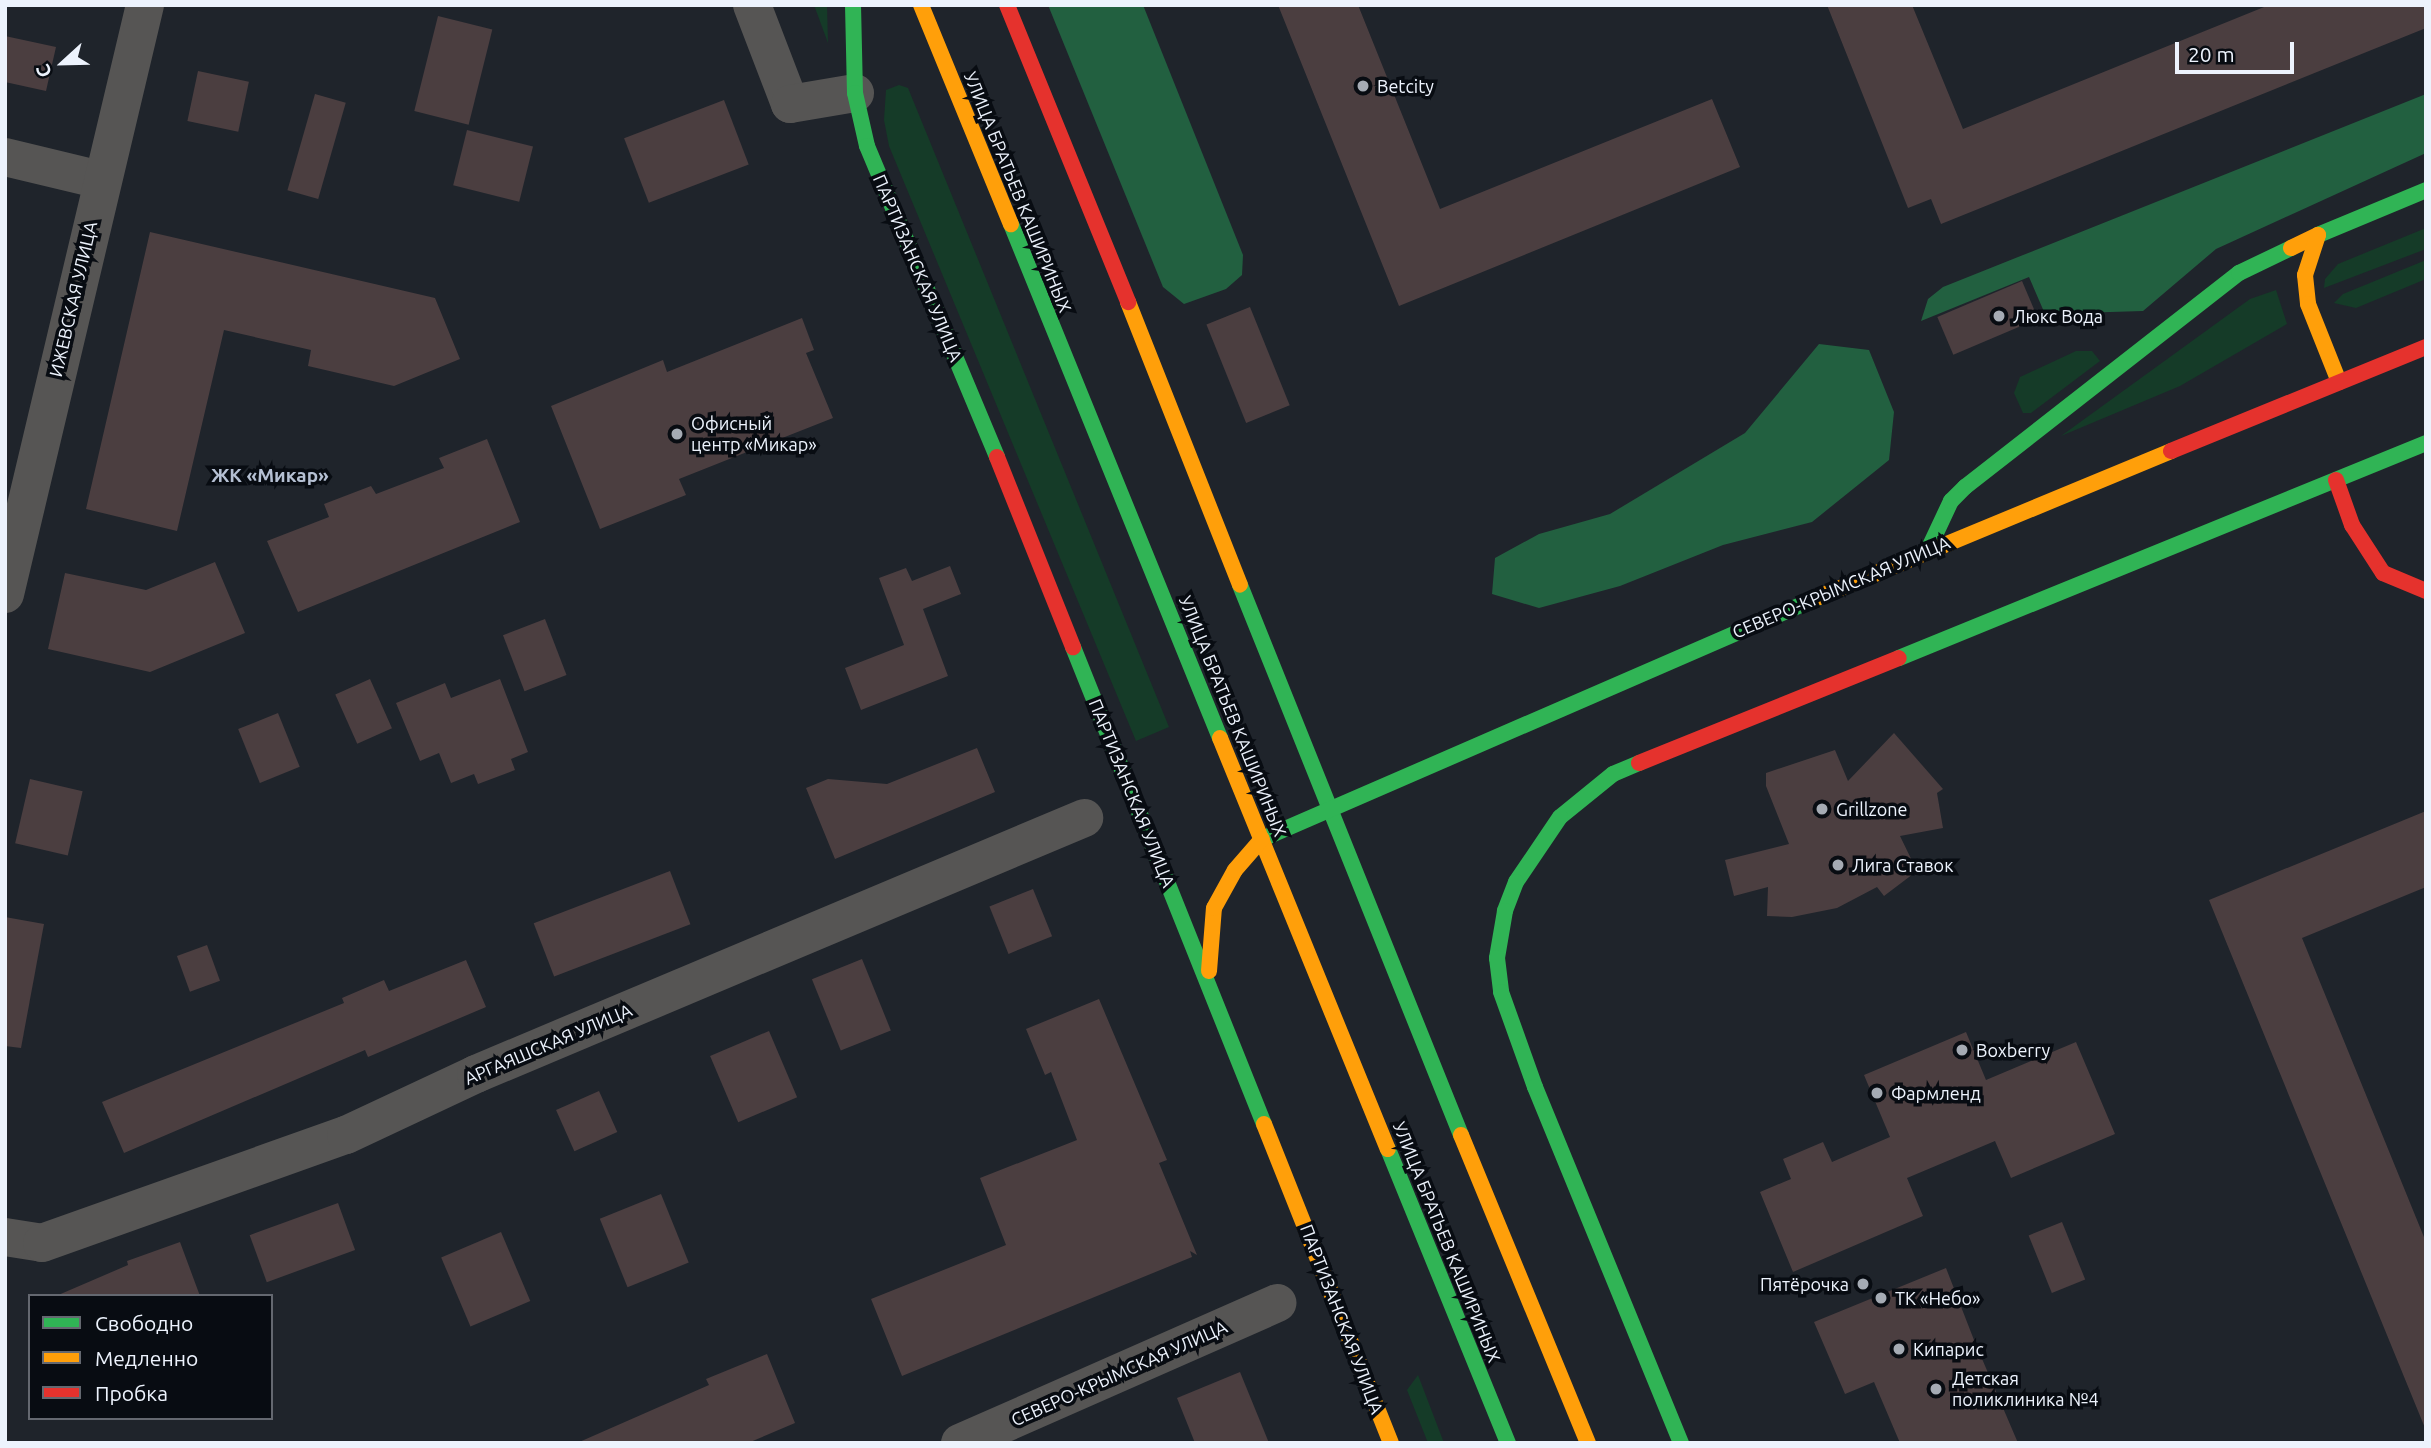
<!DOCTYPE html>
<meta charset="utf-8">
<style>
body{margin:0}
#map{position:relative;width:2431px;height:1448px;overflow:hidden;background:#1f242b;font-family:Ubuntu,sans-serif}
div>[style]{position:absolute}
.green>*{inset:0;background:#153b28}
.forest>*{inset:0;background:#226040}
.building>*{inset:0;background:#4b3e40;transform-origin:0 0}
.street>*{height:38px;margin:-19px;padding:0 19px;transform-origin:19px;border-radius:19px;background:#565554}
.fast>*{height:16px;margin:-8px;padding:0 8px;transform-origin:8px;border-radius:8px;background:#30b455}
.slow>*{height:16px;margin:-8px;padding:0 8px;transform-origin:8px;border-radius:8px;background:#ff9f0a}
.jam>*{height:16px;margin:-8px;padding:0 8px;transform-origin:8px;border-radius:8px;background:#e5322d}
.dots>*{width:19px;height:19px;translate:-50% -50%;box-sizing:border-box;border:4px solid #080c12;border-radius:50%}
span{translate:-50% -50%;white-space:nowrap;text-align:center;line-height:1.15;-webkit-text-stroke:7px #080c12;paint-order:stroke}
.poi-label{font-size:18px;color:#edf3fd}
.left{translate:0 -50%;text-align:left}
.right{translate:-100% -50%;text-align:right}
.street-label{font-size:18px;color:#edf3fd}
.neighbourhood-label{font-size:19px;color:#b5c0d3;font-weight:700}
.frame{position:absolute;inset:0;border:7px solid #edf3fd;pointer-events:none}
.legend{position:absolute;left:28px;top:1294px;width:245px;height:126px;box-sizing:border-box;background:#080c12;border:2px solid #646870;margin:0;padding:9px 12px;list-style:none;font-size:21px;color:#edf3fd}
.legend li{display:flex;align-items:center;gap:14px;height:35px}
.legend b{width:35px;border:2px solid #646870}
.north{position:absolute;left:28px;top:28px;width:70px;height:70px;-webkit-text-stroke:5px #080c12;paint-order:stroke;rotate:248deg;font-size:19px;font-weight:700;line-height:28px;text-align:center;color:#edf3fd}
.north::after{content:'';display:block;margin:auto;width:24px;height:32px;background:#edf3fd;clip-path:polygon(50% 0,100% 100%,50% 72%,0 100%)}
.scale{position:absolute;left:2175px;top:42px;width:119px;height:32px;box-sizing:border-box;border:4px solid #edf3fd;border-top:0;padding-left:9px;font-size:21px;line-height:24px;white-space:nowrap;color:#edf3fd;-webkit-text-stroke:5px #080c12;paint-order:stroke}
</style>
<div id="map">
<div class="green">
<i style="clip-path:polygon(814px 5px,827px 5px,828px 43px)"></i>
<i style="clip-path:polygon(899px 85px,908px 88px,1169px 727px,1136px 741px,889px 146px,884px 120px,886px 90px)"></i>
<i style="clip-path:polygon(2426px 228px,2426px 249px,2324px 288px,2325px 279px,2338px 264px)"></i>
<i style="clip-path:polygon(2426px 260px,2426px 279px,2356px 308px,2334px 303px,2343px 294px)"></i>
<i style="clip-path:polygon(2276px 290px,2287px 324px,2180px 386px,2061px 436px,2250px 299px)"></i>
<i style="clip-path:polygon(2076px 351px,2092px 351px,2100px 361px,2031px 413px,2023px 413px,2014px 393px,2020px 377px)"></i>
<i style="clip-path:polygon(1418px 1375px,1444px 1443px,1445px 1443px,1428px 1443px,1407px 1390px)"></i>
</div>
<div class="forest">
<i style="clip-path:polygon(1048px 5px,1143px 5px,1243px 255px,1242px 275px,1226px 289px,1184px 304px,1163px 287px)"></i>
<i style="clip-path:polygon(2426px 94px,2426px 153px,2216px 249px,2143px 311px,2045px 314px,2029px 277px,1921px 321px,1928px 299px,1943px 287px)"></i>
<i style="clip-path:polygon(1819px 344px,1869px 350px,1894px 412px,1889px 460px,1812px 522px,1723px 545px,1620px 586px,1539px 608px,1492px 594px,1495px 558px,1539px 534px,1610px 514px,1745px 433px)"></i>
</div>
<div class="building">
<i style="clip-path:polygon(1278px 5px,1358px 5px,1440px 209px,1712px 99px,1740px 167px,1399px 306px)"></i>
<i style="clip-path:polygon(1827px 5px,1912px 5px,1963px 129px,2269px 5px,2426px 5px,2426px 28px,1941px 224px,1931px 199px,1908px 208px)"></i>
<i style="left:438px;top:16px;width:56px;height:98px;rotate:14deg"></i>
<i style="clip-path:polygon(5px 36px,56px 47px,46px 91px,5px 82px)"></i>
<i style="left:198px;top:71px;width:52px;height:51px;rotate:12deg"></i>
<i style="left:315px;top:94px;width:32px;height:100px;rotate:16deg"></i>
<i style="left:724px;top:100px;width:69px;height:107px;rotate:69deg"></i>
<i style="left:467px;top:130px;width:68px;height:57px;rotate:14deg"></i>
<i style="clip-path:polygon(150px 232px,435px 298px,460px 359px,394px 386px,308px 366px,311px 350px,224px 330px,177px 531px,86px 509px)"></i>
<i style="left:2022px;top:281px;width:41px;height:92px;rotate:67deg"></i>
<i style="left:1250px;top:307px;width:106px;height:47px;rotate:68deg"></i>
<i style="clip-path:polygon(802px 318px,814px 350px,806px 353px,833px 418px,679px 479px,686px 495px,600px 529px,551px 406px,663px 360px,667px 372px)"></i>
<i style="clip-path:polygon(487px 439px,520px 522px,298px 612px,267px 541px,329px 517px,324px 504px,371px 486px,376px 494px,444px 468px,439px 458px)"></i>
<i style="clip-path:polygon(215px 562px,245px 633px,150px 672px,48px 649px,65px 573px,146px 590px)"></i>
<i style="clip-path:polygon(950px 566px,961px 594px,923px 609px,948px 676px,861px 710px,845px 668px,904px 645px,879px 578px,906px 568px,912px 581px)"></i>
<i style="left:545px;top:619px;width:60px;height:45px;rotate:69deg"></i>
<i style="left:370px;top:679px;width:54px;height:38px;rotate:66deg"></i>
<i style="clip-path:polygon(500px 679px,528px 752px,511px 759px,515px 770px,478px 784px,474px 774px,451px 783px,439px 753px,420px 761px,396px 703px,445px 683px,451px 698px)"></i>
<i style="left:278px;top:713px;width:58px;height:43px;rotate:68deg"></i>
<i style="clip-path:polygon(1894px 733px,1943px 789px,1937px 793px,1943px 828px,1900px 836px,1917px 871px,1884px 896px,1877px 887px,1837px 908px,1792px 917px,1767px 916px,1768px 887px,1734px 896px,1725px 860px,1789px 844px,1766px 786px,1766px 773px,1835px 750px,1848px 781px)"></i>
<i style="clip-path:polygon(977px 748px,995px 792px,835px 859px,806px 788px,828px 779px,887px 784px)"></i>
<i style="left:30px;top:779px;width:54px;height:66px;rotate:13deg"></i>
<i style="clip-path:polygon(2426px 811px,2426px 887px,2302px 938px,2426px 1242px,2425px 1428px,2209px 900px)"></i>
<i style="left:670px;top:871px;width:57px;height:146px;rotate:69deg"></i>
<i style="left:1033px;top:889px;width:51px;height:47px;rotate:68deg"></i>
<i style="clip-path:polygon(5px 917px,44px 924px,21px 1048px,5px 1046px)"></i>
<i style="left:207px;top:945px;width:38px;height:32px;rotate:70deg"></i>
<i style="left:862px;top:959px;width:77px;height:54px;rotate:68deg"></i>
<i style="clip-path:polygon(466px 960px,486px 1007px,368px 1057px,365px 1050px,124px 1153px,102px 1102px,344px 1003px,342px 998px,384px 980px,389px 991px)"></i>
<i style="clip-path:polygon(1099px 999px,1167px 1160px,1159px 1163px,1197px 1255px,1190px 1251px,1192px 1257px,902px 1376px,871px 1299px,1006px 1245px,980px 1178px,1077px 1140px,1051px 1072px,1045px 1075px,1026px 1029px)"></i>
<i style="left:769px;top:1031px;width:72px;height:64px;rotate:67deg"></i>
<i style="clip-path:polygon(1966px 1032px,1986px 1080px,2076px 1042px,2115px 1134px,2011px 1178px,1995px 1141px,1907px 1178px,1923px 1216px,1793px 1272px,1760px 1192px,1791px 1179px,1783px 1159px,1823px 1142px,1832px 1162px,1890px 1137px,1864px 1075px)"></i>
<i style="left:599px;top:1091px;width:45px;height:47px;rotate:66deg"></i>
<i style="left:661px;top:1194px;width:74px;height:66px;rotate:68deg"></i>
<i style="left:338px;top:1203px;width:50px;height:94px;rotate:70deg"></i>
<i style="left:2062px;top:1222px;width:62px;height:36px;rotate:68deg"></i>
<i style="left:501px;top:1232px;width:75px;height:65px;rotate:67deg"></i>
<i style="clip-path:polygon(180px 1242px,200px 1296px,56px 1296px,128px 1265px,127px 1261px)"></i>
<i style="clip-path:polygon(1946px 1268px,1974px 1340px,2018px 1443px,1900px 1443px,1874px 1382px,1845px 1394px,1814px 1322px)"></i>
<i style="clip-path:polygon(767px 1354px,795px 1423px,748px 1443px,577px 1443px,709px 1385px,706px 1379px)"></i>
<i style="clip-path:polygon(1240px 1372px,1269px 1443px,1195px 1443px,1177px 1398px)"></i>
</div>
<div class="street">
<i style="left:752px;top:5px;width:106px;rotate:69deg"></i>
<i style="left:790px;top:104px;width:66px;rotate:-9.6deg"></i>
<i style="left:5px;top:157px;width:99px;rotate:13.5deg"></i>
<i style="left:5px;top:594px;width:605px;rotate:-76.63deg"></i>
<i style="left:5px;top:1237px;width:37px;rotate:9deg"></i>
<i style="left:42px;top:1243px;width:323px;rotate:-19.6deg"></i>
<i style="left:346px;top:1135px;width:144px;rotate:-25.1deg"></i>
<i style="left:476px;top:1074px;width:660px;rotate:-22.83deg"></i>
<i style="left:960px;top:1443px;width:347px;rotate:-23.8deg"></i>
</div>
<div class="fast">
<i style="left:853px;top:5px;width:88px;rotate:88.7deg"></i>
<i style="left:855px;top:93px;width:54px;rotate:77.2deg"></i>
<i style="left:867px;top:146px;width:337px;rotate:67.3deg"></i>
<i style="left:1011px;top:224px;width:555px;rotate:67.87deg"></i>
<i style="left:2318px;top:235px;width:117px;rotate:-22.6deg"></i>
<i style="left:1928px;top:550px;width:54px;rotate:-64.9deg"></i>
<i style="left:1951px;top:501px;width:20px;rotate:-45deg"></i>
<i style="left:1965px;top:487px;width:348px;rotate:-38deg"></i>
<i style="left:2239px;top:273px;width:58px;rotate:-25.7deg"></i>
<i style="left:1240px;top:585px;width:593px;rotate:68.11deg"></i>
<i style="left:1073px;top:647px;width:514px;rotate:68.18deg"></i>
<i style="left:1899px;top:658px;width:569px;rotate:-22.19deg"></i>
<i style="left:1639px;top:763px;width:28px;rotate:157deg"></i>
<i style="left:1613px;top:774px;width:68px;rotate:140.9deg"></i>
<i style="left:1560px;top:817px;width:78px;rotate:124.1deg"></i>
<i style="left:1516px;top:882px;width:31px;rotate:111deg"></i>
<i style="left:1505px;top:911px;width:48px;rotate:99.7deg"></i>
<i style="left:1497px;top:958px;width:34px;rotate:83deg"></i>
<i style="left:1501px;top:992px;width:101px;rotate:70.3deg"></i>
<i style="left:1535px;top:1087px;width:385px;rotate:67.7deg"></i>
<i style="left:1262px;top:839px;width:607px;rotate:-23.48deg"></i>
<i style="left:1388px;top:1149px;width:318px;rotate:67.8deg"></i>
</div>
<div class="slow">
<i style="left:921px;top:5px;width:237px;rotate:67.7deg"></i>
<i style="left:2291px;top:248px;width:30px;rotate:-26deg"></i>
<i style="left:2318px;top:235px;width:42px;rotate:108deg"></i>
<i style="left:2305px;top:275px;width:29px;rotate:84deg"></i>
<i style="left:2308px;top:304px;width:84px;rotate:68.3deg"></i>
<i style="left:1128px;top:302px;width:304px;rotate:68.4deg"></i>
<i style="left:1819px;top:597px;width:381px;rotate:-22.5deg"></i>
<i style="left:1220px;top:738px;width:444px;rotate:67.8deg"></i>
<i style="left:1209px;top:971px;width:63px;rotate:-85.5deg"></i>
<i style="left:1214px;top:908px;width:43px;rotate:-61.1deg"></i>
<i style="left:1235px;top:870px;width:41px;rotate:-48.9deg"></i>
<i style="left:1264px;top:1124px;width:343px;rotate:68.3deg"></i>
<i style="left:1461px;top:1135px;width:333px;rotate:67.6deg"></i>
</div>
<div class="jam">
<i style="left:1007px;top:5px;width:321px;rotate:67.8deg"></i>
<i style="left:2171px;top:451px;width:275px;rotate:-22.2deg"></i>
<i style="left:997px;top:457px;width:205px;rotate:68.2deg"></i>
<i style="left:2336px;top:480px;width:48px;rotate:70.4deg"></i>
<i style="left:2352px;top:525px;width:57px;rotate:57.1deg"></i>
<i style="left:2383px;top:573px;width:47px;rotate:22.7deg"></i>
<i style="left:1639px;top:763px;width:280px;rotate:-22deg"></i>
</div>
<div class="dots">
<i style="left:1363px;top:86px;background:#a5abb4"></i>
<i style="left:1999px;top:316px;background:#a5abb4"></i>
<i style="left:677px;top:434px;background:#a5abb4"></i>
<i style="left:1822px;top:809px;background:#a5abb4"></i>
<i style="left:1838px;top:865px;background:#a5abb4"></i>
<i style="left:1962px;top:1050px;background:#a5abb4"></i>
<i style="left:1877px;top:1093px;background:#a5abb4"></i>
<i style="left:1863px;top:1284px;background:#a5abb4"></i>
<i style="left:1881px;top:1298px;background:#a5abb4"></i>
<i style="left:1899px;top:1349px;background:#a5abb4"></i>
<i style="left:1936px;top:1389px;background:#a5abb4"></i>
</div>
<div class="poi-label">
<span class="left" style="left:1377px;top:86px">Betcity</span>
<span class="left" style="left:2013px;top:316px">Люкс Вода</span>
<span class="left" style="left:691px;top:434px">Офисный<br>центр «Микар»</span>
<span class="left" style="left:1836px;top:809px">Grillzone</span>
<span class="left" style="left:1852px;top:865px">Лига Ставок</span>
<span class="left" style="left:1976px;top:1050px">Boxberry</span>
<span class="left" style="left:1891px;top:1093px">Фармленд</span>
<span class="right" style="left:1849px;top:1284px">Пятёрочка</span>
<span class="left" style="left:1895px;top:1298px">ТК «Небо»</span>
<span class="left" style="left:1913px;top:1349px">Кипарис</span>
<span class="left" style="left:1952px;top:1389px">Детская<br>поликлиника №4</span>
</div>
<div class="street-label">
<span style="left:1018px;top:192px;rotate:68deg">УЛИЦА БРАТЬЕВ КАШИРИНЫХ</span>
<span style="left:918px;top:268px;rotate:67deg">ПАРТИЗАНСКАЯ УЛИЦА</span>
<span style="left:73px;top:299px;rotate:-77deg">ИЖЕВСКАЯ УЛИЦА</span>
<span style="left:1841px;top:587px;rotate:-23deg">СЕВЕРО-КРЫМСКАЯ УЛИЦА</span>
<span style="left:1233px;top:716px;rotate:68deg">УЛИЦА БРАТЬЕВ КАШИРИНЫХ</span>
<span style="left:1132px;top:793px;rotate:68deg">ПАРТИЗАНСКАЯ УЛИЦА</span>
<span style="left:548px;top:1044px;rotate:-23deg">АРГАЯШСКАЯ УЛИЦА</span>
<span style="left:1447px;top:1242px;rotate:68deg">УЛИЦА БРАТЬЕВ КАШИРИНЫХ</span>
<span style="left:1342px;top:1319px;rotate:69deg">ПАРТИЗАНСКАЯ УЛИЦА</span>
<span style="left:1119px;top:1373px;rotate:-24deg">СЕВЕРО-КРЫМСКАЯ УЛИЦА</span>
</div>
<div class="neighbourhood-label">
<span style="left:270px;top:476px">ЖК «Микар»</span>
</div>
<div class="frame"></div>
<ul class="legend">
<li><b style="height:9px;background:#30b455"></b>Свободно</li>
<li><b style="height:9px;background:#ff9f0a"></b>Медленно</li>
<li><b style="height:9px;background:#e5322d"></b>Пробка</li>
</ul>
<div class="north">С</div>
<div class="scale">20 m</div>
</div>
